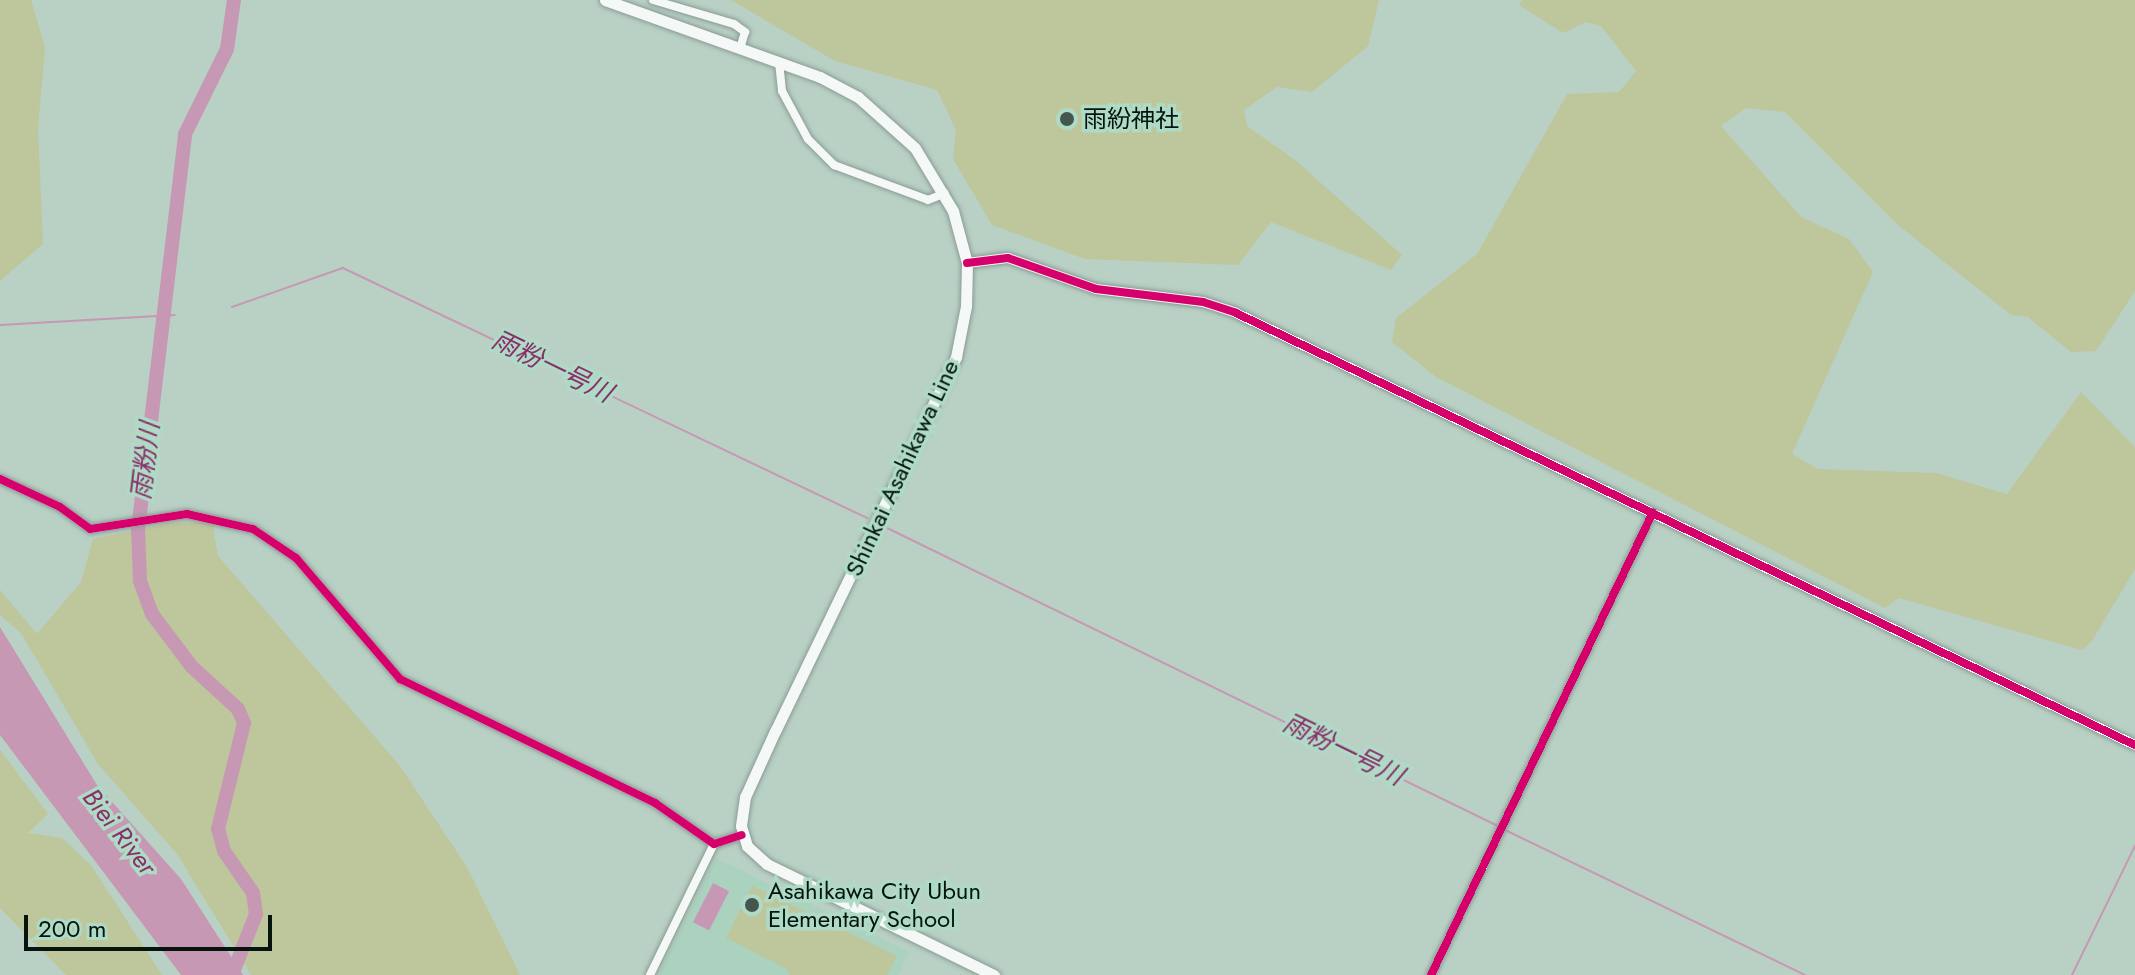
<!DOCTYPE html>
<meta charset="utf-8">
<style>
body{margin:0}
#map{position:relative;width:2135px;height:975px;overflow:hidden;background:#b9d0c5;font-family:Jost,"Noto Sans JP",sans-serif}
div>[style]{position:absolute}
.built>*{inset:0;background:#abd1bf}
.green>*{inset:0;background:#bec69b}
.water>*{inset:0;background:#c698b4;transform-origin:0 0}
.stream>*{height:2px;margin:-1px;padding:0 1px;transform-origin:1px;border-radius:1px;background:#c698b4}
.river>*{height:14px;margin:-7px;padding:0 7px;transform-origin:7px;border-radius:7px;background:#c698b4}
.roads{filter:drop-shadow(0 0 2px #8a9c94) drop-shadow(0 0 2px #8a9c94)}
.minor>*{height:8px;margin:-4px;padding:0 4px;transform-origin:4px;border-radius:4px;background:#f4f8f6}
.tertiary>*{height:10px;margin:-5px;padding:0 5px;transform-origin:5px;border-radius:5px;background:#f4f8f6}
.secondary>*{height:11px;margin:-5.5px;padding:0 5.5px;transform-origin:5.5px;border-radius:5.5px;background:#f4f8f6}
.cycleway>*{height:8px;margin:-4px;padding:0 4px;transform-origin:4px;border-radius:4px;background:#d6006c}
.dots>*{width:22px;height:22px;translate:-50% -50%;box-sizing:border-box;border:4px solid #afdac5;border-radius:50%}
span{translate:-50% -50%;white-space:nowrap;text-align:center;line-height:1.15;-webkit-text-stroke:7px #afdac5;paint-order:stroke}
.poi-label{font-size:24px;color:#05150e}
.left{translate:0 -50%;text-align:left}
.street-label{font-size:24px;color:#05150e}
.water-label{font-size:26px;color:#892f6a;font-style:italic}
.scale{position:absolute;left:24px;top:915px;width:248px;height:36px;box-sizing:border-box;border:4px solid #05150e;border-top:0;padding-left:10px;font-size:24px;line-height:28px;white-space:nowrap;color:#05150e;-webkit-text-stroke:6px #afdac5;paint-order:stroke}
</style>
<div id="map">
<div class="built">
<i style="clip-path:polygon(716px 858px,909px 952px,898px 975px,658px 975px)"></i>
</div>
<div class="green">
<i style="clip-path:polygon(0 0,31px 0,45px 47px,38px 128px,43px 244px,0 281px)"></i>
<i style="clip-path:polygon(731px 0,1379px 0,1368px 46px,1312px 92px,1277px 87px,1244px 110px,1247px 126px,1295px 160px,1402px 255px,1391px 270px,1271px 222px,1238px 265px,1085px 259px,992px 225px,953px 159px,956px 130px,937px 90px,835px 61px)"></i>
<i style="clip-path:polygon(1522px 0,2135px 0,2135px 291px,2096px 351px,2071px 352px,2028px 317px,2011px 315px,1898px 225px,1785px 112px,1746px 108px,1721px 126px,1801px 217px,1849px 239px,1873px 272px,1792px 454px,1818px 469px,1936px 473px,2007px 494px,2081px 392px,2135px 447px,2135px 569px,2092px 641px,2082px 650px,1899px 598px,1885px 608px,1436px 377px,1392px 342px,1396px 318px,1477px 254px,1567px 94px,1619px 92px,1636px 71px,1601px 26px,1586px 22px,1563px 33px,1519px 5px)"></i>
<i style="clip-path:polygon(212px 522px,218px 556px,400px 766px,467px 867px,520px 975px,251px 975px,177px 854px,98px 764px,21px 633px,0 615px,0 590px,37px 634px,81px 582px,93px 539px,171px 523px)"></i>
<i style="clip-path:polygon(0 750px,48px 814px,28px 833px,62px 838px,91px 865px,162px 975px,66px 975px,0 908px)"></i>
<i style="clip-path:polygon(752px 886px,897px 956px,887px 975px,789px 975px,787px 969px,726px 938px)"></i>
</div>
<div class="water">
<i style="clip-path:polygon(0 627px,97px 785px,181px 879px,243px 975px,181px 975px,0 735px)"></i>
<i style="left:713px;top:883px;width:18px;height:44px;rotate:27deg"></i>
</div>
<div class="stream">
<i style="left:232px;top:307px;width:118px;rotate:-19.4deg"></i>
<i style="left:343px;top:268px;width:581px;rotate:25.51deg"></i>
<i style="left:0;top:325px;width:175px;rotate:-3.3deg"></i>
<i style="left:881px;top:525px;width:687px;rotate:26.01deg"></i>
<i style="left:1503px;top:829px;width:335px;rotate:25.8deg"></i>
<i style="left:2072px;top:975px;width:144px;rotate:-64deg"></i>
</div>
<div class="river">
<i style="left:232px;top:975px;width:66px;rotate:-68.5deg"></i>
<i style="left:256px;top:914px;width:21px;rotate:-98deg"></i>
<i style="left:253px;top:893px;width:51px;rotate:-124.6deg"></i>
<i style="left:224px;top:851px;width:23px;rotate:-105deg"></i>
<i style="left:218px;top:829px;width:109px;rotate:-76.2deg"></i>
<i style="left:244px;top:723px;width:15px;rotate:-113deg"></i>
<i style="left:238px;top:709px;width:62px;rotate:-137.6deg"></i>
<i style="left:192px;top:667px;width:66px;rotate:-127deg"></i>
<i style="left:152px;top:614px;width:35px;rotate:-110deg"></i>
<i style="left:140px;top:581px;width:51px;rotate:-92.2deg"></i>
<i style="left:138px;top:530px;width:399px;rotate:-83.2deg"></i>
<i style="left:185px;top:134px;width:95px;rotate:-63.7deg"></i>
<i style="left:227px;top:49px;width:49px;rotate:-81.9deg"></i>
</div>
<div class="roads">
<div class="minor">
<i style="left:653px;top:0;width:84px;rotate:16.5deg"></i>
<i style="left:734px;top:24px;width:14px;rotate:36deg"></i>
<i style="left:745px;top:32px;width:17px;rotate:107deg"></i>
<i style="left:779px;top:62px;width:29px;rotate:84deg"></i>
<i style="left:782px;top:91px;width:55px;rotate:61.6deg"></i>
<i style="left:808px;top:139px;width:37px;rotate:45deg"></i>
<i style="left:834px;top:165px;width:100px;rotate:20.4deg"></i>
<i style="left:928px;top:200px;width:18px;rotate:-22deg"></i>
<i style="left:0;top:479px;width:66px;rotate:25deg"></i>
<i style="left:60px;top:507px;width:37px;rotate:36deg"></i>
<i style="left:90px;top:529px;width:98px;rotate:-8.8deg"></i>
<i style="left:187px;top:514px;width:68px;rotate:12.8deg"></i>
<i style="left:253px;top:529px;width:52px;rotate:34deg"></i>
<i style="left:296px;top:558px;width:160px;rotate:49.3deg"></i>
<i style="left:400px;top:679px;width:284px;rotate:25.9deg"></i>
<i style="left:655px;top:803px;width:72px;rotate:34.8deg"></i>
<i style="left:714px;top:844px;width:29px;rotate:-18deg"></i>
<i style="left:650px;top:975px;width:146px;rotate:-64deg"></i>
<i style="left:1431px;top:975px;width:513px;rotate:-64.38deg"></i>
</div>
<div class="tertiary">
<i style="left:967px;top:263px;width:41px;rotate:-7deg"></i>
<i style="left:1008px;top:258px;width:93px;rotate:19.4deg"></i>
<i style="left:1096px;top:289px;width:108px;rotate:6.9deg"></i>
<i style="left:1203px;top:302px;width:35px;rotate:18deg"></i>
<i style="left:1236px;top:313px;width:997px;rotate:25.67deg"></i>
</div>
<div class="secondary">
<i style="left:605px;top:0;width:228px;rotate:19.7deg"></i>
<i style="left:820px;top:77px;width:43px;rotate:27.8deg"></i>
<i style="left:858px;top:97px;width:76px;rotate:41.8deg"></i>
<i style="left:915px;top:148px;width:74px;rotate:58.9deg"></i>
<i style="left:953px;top:211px;width:54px;rotate:74.9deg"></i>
<i style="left:967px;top:263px;width:43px;rotate:91.3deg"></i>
<i style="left:966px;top:306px;width:52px;rotate:101.1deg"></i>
<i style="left:956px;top:357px;width:415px;rotate:115.8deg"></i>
<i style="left:775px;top:731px;width:72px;rotate:114.4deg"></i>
<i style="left:745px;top:797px;width:29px;rotate:98deg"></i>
<i style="left:741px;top:826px;width:21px;rotate:73deg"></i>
<i style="left:747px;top:846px;width:27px;rotate:42deg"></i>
<i style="left:767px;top:864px;width:253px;rotate:26.1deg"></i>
</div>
</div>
<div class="cycleway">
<i style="left:967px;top:263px;width:41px;rotate:-7deg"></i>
<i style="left:1008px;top:258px;width:93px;rotate:19.4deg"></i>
<i style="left:1096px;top:289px;width:108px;rotate:6.9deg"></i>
<i style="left:1203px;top:302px;width:35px;rotate:18deg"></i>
<i style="left:1236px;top:313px;width:997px;rotate:25.67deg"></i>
<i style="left:0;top:479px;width:66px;rotate:25deg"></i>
<i style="left:60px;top:507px;width:37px;rotate:36deg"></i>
<i style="left:90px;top:529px;width:98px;rotate:-8.8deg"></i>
<i style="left:187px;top:514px;width:68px;rotate:12.8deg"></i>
<i style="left:253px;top:529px;width:52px;rotate:34deg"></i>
<i style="left:296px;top:558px;width:160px;rotate:49.3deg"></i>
<i style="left:400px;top:679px;width:284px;rotate:25.9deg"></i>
<i style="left:655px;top:803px;width:72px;rotate:34.8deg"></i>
<i style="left:714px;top:844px;width:29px;rotate:-18deg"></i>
<i style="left:1431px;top:975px;width:513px;rotate:-64.38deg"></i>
</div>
<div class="dots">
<i style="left:1067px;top:119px;background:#44564e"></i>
<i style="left:752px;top:905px;background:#44564e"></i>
</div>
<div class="poi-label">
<span class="left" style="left:1083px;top:119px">雨紛神社</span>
<span class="left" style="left:768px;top:905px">Asahikawa City Ubun<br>Elementary School</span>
</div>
<div class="street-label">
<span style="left:902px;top:468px;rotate:-65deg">Shinkai Asahikawa Line</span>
</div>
<div class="water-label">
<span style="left:552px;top:367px;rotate:26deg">雨粉一号川</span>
<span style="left:146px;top:461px;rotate:-83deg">雨粉川</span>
<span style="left:1343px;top:750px;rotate:26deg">雨粉一号川</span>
<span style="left:119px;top:832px;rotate:52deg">Biei River</span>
</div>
<div class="scale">200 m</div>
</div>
